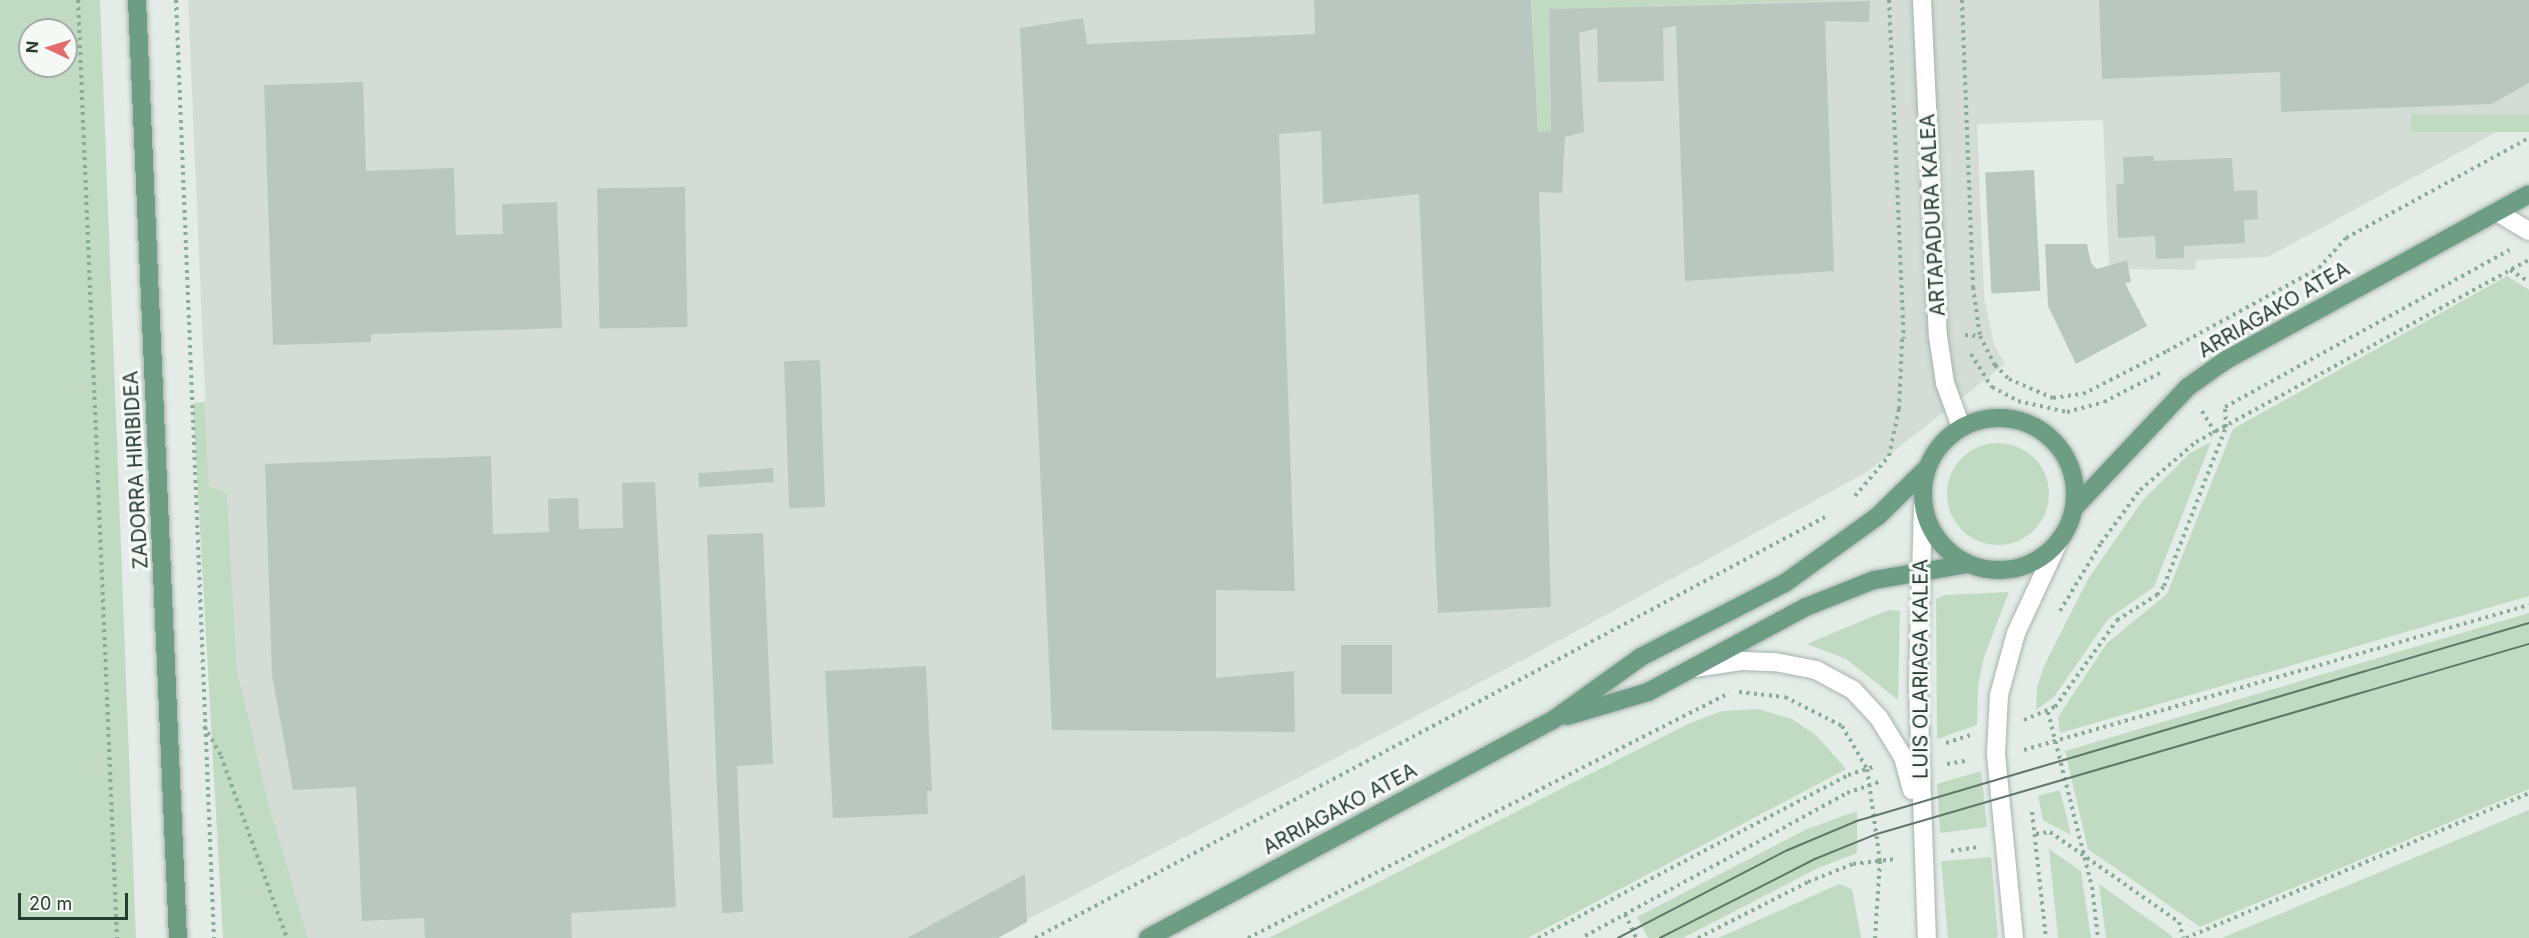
<!DOCTYPE html>
<style>
body{margin:0}
#map{position:relative;width:2529px;height:938px;overflow:hidden;background:#e4ece7;font-family:Inter,sans-serif}
div>[style]{position:absolute}
.built>*{inset:0;background:#d3dcd5}
.green>*{inset:0;background:#c0dbc1;transform-origin:0 0}
.round{border-radius:50%}
.building>*{inset:0;background:#bac7bf;transform-origin:0 0}
.path>*{height:4px;margin-top:-2px;transform-origin:0;background:repeating-linear-gradient(90deg,#88ac98 0 3px,transparent 0 7.5px)}
.roads{filter:drop-shadow(0 0 2px #a7b4ac) drop-shadow(0 0 2px #a7b4ac)}
.minor>*{height:18px;margin:-9px;padding:0 9px;transform-origin:9px;border-radius:9px;background:#fff}
.major>*{height:18px;margin:-9px;padding:0 9px;transform-origin:9px;border-radius:9px;background:#6e9d85}
.major>.ring{margin:-9px;padding:0;box-sizing:content-box;background:none;border:18px solid #6e9d85;border-radius:50%}
.tram>*{height:1.5px;margin:-0.75px;padding:0 0.75px;transform-origin:0.75px;border-radius:0.75px;background:#60776b}
span{translate:-50% -50%;white-space:nowrap;text-align:center;line-height:1.15;-webkit-text-stroke:6px #f5f9f6;paint-order:stroke}
.street-label{font-size:20px;color:#263c30}
.north{position:absolute;left:18px;top:18px;width:60px;height:60px;box-sizing:border-box;background:#f5f9f6;border:2px solid #a2ada7;border-radius:50%;rotate:274deg;font-size:16px;font-weight:700;line-height:24px;text-align:center;color:#263c30}
.north::after{content:'';display:block;margin:auto;width:21px;height:27px;background:#e36c6c;clip-path:polygon(50% 0,100% 100%,50% 72%,0 100%)}
.scale{position:absolute;left:18px;top:893px;width:110px;height:27px;box-sizing:border-box;border:3px solid #263c30;border-top:0;padding-left:8px;font-size:18px;line-height:21px;white-space:nowrap;color:#263c30;-webkit-text-stroke:4px #f5f9f6;paint-order:stroke}
</style>
<div id="map">
<div class="built">
<i style="clip-path:polygon(188px 0,2529px 0,2529px 114px,2268px 257px,2196px 260px,2195px 270px,2129px 269px,2127px 260px,2109px 265px,2103px 120px,1977px 124px,1984px 297px,1994px 345px,2005px 364px,1867px 472px,1538px 652px,992px 938px,308px 938px,268px 801px,237px 669px,227px 493px,209px 486px)"></i>
</div>
<div class="green">
<i style="clip-path:polygon(evenodd,0 0,100px 0,136px 938px,0 938px,0 0,30px 30px,66px 30px,66px 66px,30px 66px,30px 30px)"></i>
<i style="clip-path:polygon(1532px 0,1848px 0,1549px 9px,1551px 131px,1538px 132px)"></i>
<i style="left:2529px;top:114px;width:18px;height:118px;rotate:90deg"></i>
<i style="clip-path:polygon(2507px 276px,2529px 290px,2529px 596px,2060px 733px,2058px 717px,2107px 643px,2167px 594px,2233px 429px)"></i>
<i style="clip-path:polygon(205px 402px,209px 486px,227px 493px,237px 669px,268px 801px,308px 938px,223px 938px,193px 403px)"></i>
<i style="clip-path:polygon(2211px 442px,2154px 587px,2108px 619px,2054px 697px,2036px 710px,2037px 687px,2044px 666px,2088px 579px,2143px 500px,2190px 453px)"></i>
<i class="round" style="left:1947px;top:443px;width:102px;height:102px"></i>
<i style="clip-path:polygon(2009px 592px,1984px 657px,1978px 685px,1977px 725px,1937px 739px,1936px 599px,1945px 595px)"></i>
<i style="clip-path:polygon(1888px 610px,1900px 611px,1898px 700px,1846px 659px,1807px 644px)"></i>
<i style="clip-path:polygon(2529px 613px,2529px 789px,2200px 927px,2088px 849px,2065px 751px)"></i>
<i style="clip-path:polygon(1758px 709px,1792px 719px,1817px 736px,1846px 769px,1528px 938px,1269px 938px,1688px 724px,1722px 711px)"></i>
<i style="clip-path:polygon(1981px 771px,1987px 827px,1940px 833px,1937px 784px)"></i>
<i style="clip-path:polygon(2060px 790px,2071px 835px,2043px 820px,2038px 796px)"></i>
<i style="clip-path:polygon(2529px 810px,2529px 938px,2222px 938px)"></i>
<i style="clip-path:polygon(1857px 811px,1857px 853px,1818px 868px,1683px 938px,1648px 938px,1637px 917px,1807px 829px)"></i>
<i style="clip-path:polygon(2049px 849px,2081px 871px,2091px 938px,2058px 938px)"></i>
<i style="left:1991px;top:857px;width:81px;height:50px;rotate:85deg"></i>
<i style="clip-path:polygon(1839px 884px,1852px 889px,1861px 938px,1718px 938px)"></i>
<i style="clip-path:polygon(2099px 884px,2172px 936px,2172px 938px,2106px 938px)"></i>
</div>
<div class="building">
<i style="clip-path:polygon(1314px 0,1531px 0,1538px 132px,1551px 131px,1549px 9px,1870px 1px,1869px 22px,1825px 21px,1834px 271px,1685px 281px,1676px 26px,1663px 28px,1664px 81px,1598px 82px,1597px 28px,1579px 33px,1584px 132px,1565px 137px,1562px 193px,1539px 192px,1551px 607px,1438px 613px,1419px 194px,1323px 204px,1321px 131px,1279px 134px,1295px 591px,1216px 590px,1216px 678px,1294px 671px,1295px 732px,1052px 730px,1020px 28px,1083px 18px,1087px 44px,1315px 34px)"></i>
<i style="clip-path:polygon(2099px 0,2529px 0,2529px 83px,2491px 104px,2281px 112px,2280px 72px,2102px 79px)"></i>
<i style="clip-path:polygon(363px 82px,366px 171px,454px 168px,456px 235px,503px 234px,502px 204px,557px 202px,562px 328px,371px 334px,371px 342px,273px 345px,264px 85px)"></i>
<i style="clip-path:polygon(2154px 156px,2154px 161px,2232px 158px,2234px 191px,2257px 190px,2258px 219px,2244px 220px,2245px 243px,2184px 246px,2184px 258px,2156px 259px,2155px 236px,2118px 238px,2116px 184px,2124px 184px,2123px 157px)"></i>
<i style="left:2034px;top:170px;width:121px;height:49px;rotate:87deg"></i>
<i style="left:685px;top:187px;width:140px;height:88px;rotate:89deg"></i>
<i style="clip-path:polygon(2045px 244px,2087px 244px,2091px 263px,2097px 269px,2127px 260px,2131px 282px,2125px 283px,2147px 326px,2076px 364px,2048px 306px)"></i>
<i style="left:820px;top:360px;width:147px;height:36px;rotate:88deg"></i>
<i style="clip-path:polygon(491px 456px,493px 534px,549px 532px,548px 499px,578px 498px,579px 529px,623px 528px,622px 483px,655px 482px,676px 907px,571px 913px,572px 938px,425px 938px,424px 918px,362px 921px,356px 787px,293px 790px,272px 675px,265px 464px)"></i>
<i style="left:773px;top:468px;width:14px;height:75px;rotate:86deg"></i>
<i style="clip-path:polygon(763px 533px,773px 764px,737px 766px,743px 912px,722px 913px,707px 535px)"></i>
<i style="left:1341px;top:645px;width:51px;height:49px"></i>
<i style="clip-path:polygon(926px 666px,932px 791px,927px 791px,928px 814px,833px 818px,825px 671px)"></i>
<i style="clip-path:polygon(1025px 874px,1027px 922px,998px 938px,907px 938px)"></i>
</div>
<div class="path">
<i style="left:78px;top:0;width:939px;rotate:87.62deg"></i>
<i style="left:176px;top:0;width:939px;rotate:87.68deg"></i>
<i style="left:1889px;top:0;width:339px;rotate:87.5deg"></i>
<i style="left:1962px;top:0;width:287px;rotate:87.8deg"></i>
<i style="left:1973px;top:287px;width:49px;rotate:81.9deg"></i>
<i style="left:1980px;top:336px;width:33px;rotate:63deg"></i>
<i style="left:1995px;top:365px;width:20px;rotate:45deg"></i>
<i style="left:2009px;top:379px;width:48px;rotate:23.4deg"></i>
<i style="left:2053px;top:398px;width:30px;rotate:-8deg"></i>
<i style="left:2083px;top:394px;width:94px;rotate:-27.1deg"></i>
<i style="left:2167px;top:351px;width:173px;rotate:-28.6deg"></i>
<i style="left:2319px;top:268px;width:40px;rotate:-48deg"></i>
<i style="left:2346px;top:238px;width:209px;rotate:-28.7deg"></i>
<i style="left:2510px;top:270px;width:22px;rotate:32deg"></i>
<i style="left:1965px;top:335px;width:15px;rotate:4deg"></i>
<i style="left:1971px;top:354px;width:39px;rotate:58deg"></i>
<i style="left:1992px;top:387px;width:30px;rotate:28deg"></i>
<i style="left:2018px;top:401px;width:50px;rotate:12.7deg"></i>
<i style="left:2067px;top:412px;width:38px;rotate:-15deg"></i>
<i style="left:2104px;top:402px;width:63px;rotate:-27.4deg"></i>
<i style="left:2202px;top:411px;width:26px;rotate:59deg"></i>
<i style="left:1855px;top:496px;width:52px;rotate:-49.6deg"></i>
<i style="left:1889px;top:456px;width:48px;rotate:-78deg"></i>
<i style="left:1899px;top:409px;width:70px;rotate:-87.5deg"></i>
<i style="left:2060px;top:611px;width:79px;rotate:-58.9deg"></i>
<i style="left:2101px;top:543px;width:66px;rotate:-53.7deg"></i>
<i style="left:2140px;top:490px;width:74px;rotate:-40.6deg"></i>
<i style="left:2196px;top:442px;width:379px;rotate:-28.7deg"></i>
<i style="left:1739px;top:692px;width:46px;rotate:6.2deg"></i>
<i style="left:1785px;top:697px;width:64px;rotate:27deg"></i>
<i style="left:1842px;top:726px;width:50px;rotate:59.8deg"></i>
<i style="left:1867px;top:769px;width:93px;rotate:82deg"></i>
<i style="left:1880px;top:861px;width:77px;rotate:93.7deg"></i>
<i style="left:2048px;top:712px;width:180px;rotate:75.9deg"></i>
<i style="left:2092px;top:887px;width:51px;rotate:83.3deg"></i>
<i style="left:2024px;top:720px;width:34px;rotate:-23deg"></i>
<i style="left:2055px;top:707px;width:107px;rotate:-54.5deg"></i>
<i style="left:2117px;top:620px;width:47px;rotate:-32deg"></i>
<i style="left:2157px;top:595px;width:11px;rotate:-52deg"></i>
<i style="left:2164px;top:586px;width:171px;rotate:-68.7deg"></i>
<i style="left:2226px;top:427px;width:20px;rotate:-93deg"></i>
<i style="left:2225px;top:407px;width:325px;rotate:-28.9deg"></i>
<i style="left:204px;top:726px;width:34px;rotate:60deg"></i>
<i style="left:221px;top:756px;width:194px;rotate:70.1deg"></i>
<i style="left:1946px;top:743px;width:25px;rotate:-18deg"></i>
<i style="left:2024px;top:750px;width:525px;rotate:-16.02deg"></i>
<i style="left:1947px;top:764px;width:22px;rotate:-10deg"></i>
<i style="left:2032px;top:812px;width:127px;rotate:83.7deg"></i>
<i style="left:2036px;top:834px;width:14px;rotate:-8deg"></i>
<i style="left:2050px;top:832px;width:157px;rotate:34.9deg"></i>
<i style="left:2179px;top:922px;width:16px;rotate:76deg"></i>
<i style="left:1951px;top:851px;width:28px;rotate:-8deg"></i>
<i style="left:1625px;top:914px;width:26px;rotate:65deg"></i>
<i style="left:1585px;top:936px;width:298px;rotate:-28.6deg"></i>
<i style="left:1847px;top:793px;width:37px;rotate:-19deg"></i>
<i style="left:1035px;top:938px;width:895px;rotate:-28.05deg"></i>
<i style="left:1248px;top:938px;width:540px;rotate:-26.99deg"></i>
<i style="left:1538px;top:938px;width:350px;rotate:-27.7deg"></i>
<i style="left:1848px;top:775px;width:29px;rotate:-18deg"></i>
<i style="left:1698px;top:938px;width:123px;rotate:-27deg"></i>
<i style="left:1808px;top:882px;width:48px;rotate:-21.8deg"></i>
<i style="left:1853px;top:864px;width:43px;rotate:-6.6deg"></i>
<i style="left:2186px;top:938px;width:372px;rotate:-22.9deg"></i>
</div>
<div class="roads">
<div class="minor">
<i style="left:1922px;top:0;width:336px;rotate:87.3deg"></i>
<i style="left:1938px;top:336px;width:48px;rotate:81.5deg"></i>
<i style="left:1945px;top:383px;width:47px;rotate:70deg"></i>
<i style="left:2497px;top:212px;width:37px;rotate:31deg"></i>
<i style="left:1923px;top:505px;width:179px;rotate:91.6deg"></i>
<i style="left:1918px;top:684px;width:254px;rotate:88deg"></i>
<i style="left:1694px;top:668px;width:49px;rotate:-8.3deg"></i>
<i style="left:1742px;top:661px;width:33px;rotate:2deg"></i>
<i style="left:1775px;top:662px;width:42px;rotate:11deg"></i>
<i style="left:1816px;top:670px;width:42px;rotate:28.4deg"></i>
<i style="left:1853px;top:690px;width:38px;rotate:47deg"></i>
<i style="left:1879px;top:718px;width:46px;rotate:58.4deg"></i>
<i style="left:1903px;top:757px;width:34px;rotate:75deg"></i>
<i style="left:2014px;top:938px;width:185px;rotate:-95.6deg"></i>
<i style="left:1996px;top:754px;width:59px;rotate:-87.1deg"></i>
<i style="left:1999px;top:695px;width:64px;rotate:-74.7deg"></i>
<i style="left:2016px;top:633px;width:99px;rotate:-65deg"></i>
</div>
<div class="major">
<i style="left:137px;top:0;width:939px;rotate:87.5deg"></i>
<i class="ring" style="left:1923px;top:418px;width:134px;height:134px"></i>
<i style="left:2074px;top:508px;width:166px;rotate:-46.7deg"></i>
<i style="left:2188px;top:387px;width:47px;rotate:-35.4deg"></i>
<i style="left:2226px;top:360px;width:345px;rotate:-28.7deg"></i>
<i style="left:1567px;top:716px;width:84px;rotate:-16.5deg"></i>
<i style="left:1648px;top:692px;width:179px;rotate:-28.3deg"></i>
<i style="left:1806px;top:607px;width:73px;rotate:-21.7deg"></i>
<i style="left:1874px;top:580px;width:95px;rotate:-9.7deg"></i>
<i style="left:1148px;top:938px;width:460px;rotate:-28.3deg"></i>
<i style="left:1553px;top:720px;width:108px;rotate:-35.6deg"></i>
<i style="left:1641px;top:657px;width:162px;rotate:-27.2deg"></i>
<i style="left:1785px;top:583px;width:115px;rotate:-35.8deg"></i>
<i style="left:1878px;top:516px;width:69px;rotate:-44.4deg"></i>
</div>
</div>
<div class="tram">
<i style="left:1618px;top:938px;width:191px;rotate:-27.4deg"></i>
<i style="left:1788px;top:850px;width:75px;rotate:-22.8deg"></i>
<i style="left:1857px;top:821px;width:701px;rotate:-16.42deg"></i>
<i style="left:1660px;top:938px;width:174px;rotate:-27deg"></i>
<i style="left:1815px;top:859px;width:67px;rotate:-22deg"></i>
<i style="left:1877px;top:834px;width:679px;rotate:-16.25deg"></i>
</div>
<div class="street-label">
<span style="left:1933px;top:215px;rotate:-93deg">ARTAPADURA KALEA</span>
<span style="left:2274px;top:310px;rotate:-30deg">ARRIAGAKO ATEA</span>
<span style="left:136px;top:470px;rotate:-93deg">ZADORRA HIRIBIDEA</span>
<span style="left:1921px;top:669px;rotate:-90deg">LUIS OLARIAGA KALEA</span>
<span style="left:1340px;top:809px;rotate:-28deg">ARRIAGAKO ATEA</span>
</div>
<div class="north">N</div>
<div class="scale">20 m</div>
</div>
